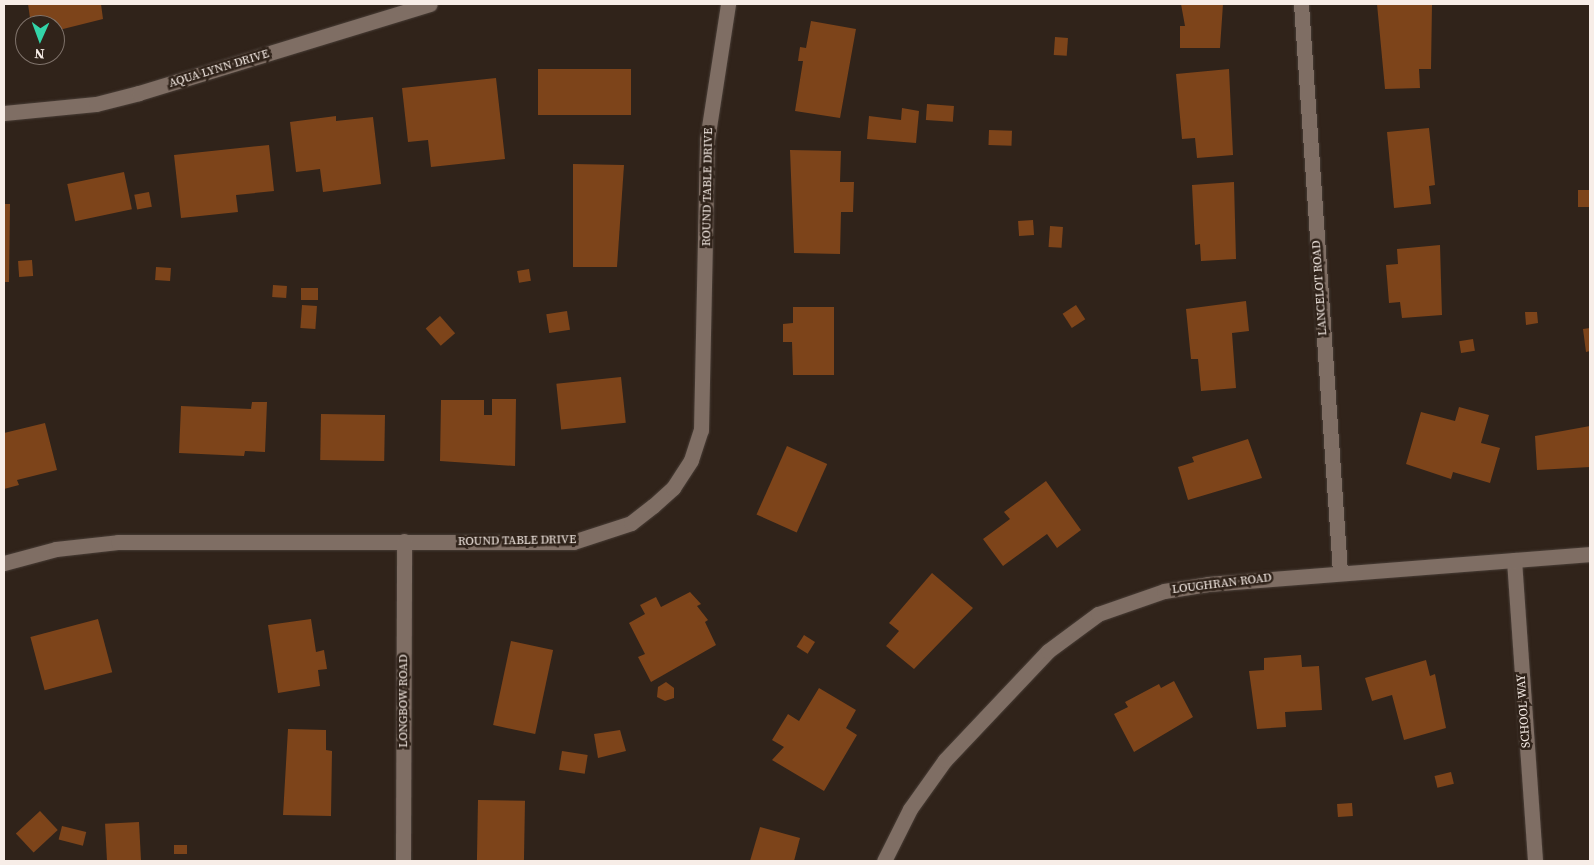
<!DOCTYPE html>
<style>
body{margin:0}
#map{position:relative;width:1594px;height:865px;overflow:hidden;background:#30231a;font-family:"Source Serif 4",serif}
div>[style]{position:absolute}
.building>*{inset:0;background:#7d441a;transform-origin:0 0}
.roads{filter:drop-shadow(0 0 1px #493e37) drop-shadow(0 0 1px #493e37)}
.minor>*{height:15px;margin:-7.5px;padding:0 7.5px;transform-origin:7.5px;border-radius:7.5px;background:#7f6e64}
.tertiary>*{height:15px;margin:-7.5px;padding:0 7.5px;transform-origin:7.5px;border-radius:7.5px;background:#7f6e64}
span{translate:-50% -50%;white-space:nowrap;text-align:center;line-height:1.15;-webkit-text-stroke:5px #30231a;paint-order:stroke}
.street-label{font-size:12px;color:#f7ede7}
.frame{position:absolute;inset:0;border:5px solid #f7ede7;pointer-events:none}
.north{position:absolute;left:15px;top:15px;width:50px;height:50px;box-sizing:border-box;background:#30231a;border:1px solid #80746c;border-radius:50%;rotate:182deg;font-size:14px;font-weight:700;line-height:20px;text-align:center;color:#f7ede7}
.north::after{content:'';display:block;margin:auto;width:18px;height:22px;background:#33d4a8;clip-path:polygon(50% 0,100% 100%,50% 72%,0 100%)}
</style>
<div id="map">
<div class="building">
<i style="clip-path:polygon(28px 4px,101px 4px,103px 19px,55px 31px,55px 25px,31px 25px)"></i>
<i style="clip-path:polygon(1181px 4px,1223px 4px,1220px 48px,1180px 48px,1180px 26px,1185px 26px)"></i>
<i style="clip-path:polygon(1377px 4px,1432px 4px,1431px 69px,1419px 69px,1420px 88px,1385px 89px)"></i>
<i style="clip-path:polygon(811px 21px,856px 29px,840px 118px,795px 111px,803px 61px,798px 61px,800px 47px,806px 48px)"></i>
<i style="left:1055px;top:37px;width:13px;height:18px;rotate:4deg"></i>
<i style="left:631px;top:69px;width:46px;height:93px;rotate:90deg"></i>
<i style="clip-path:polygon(1229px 69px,1233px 155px,1197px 158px,1195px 138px,1182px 139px,1176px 74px)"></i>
<i style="clip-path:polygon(496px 78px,505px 159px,431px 167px,428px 140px,408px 142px,402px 88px)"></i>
<i style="left:927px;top:104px;width:27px;height:16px;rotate:4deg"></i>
<i style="clip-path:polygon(902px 108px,919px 111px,916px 143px,867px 139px,869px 116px,901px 120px)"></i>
<i style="clip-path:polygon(336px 116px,336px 121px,373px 117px,381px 184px,323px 192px,320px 169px,296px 172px,290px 122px)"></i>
<i style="clip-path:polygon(1429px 128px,1435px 185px,1429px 186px,1431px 204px,1394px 208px,1387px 132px)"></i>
<i style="left:989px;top:130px;width:23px;height:15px;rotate:2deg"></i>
<i style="clip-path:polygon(269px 145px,274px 191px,236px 195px,238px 212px,181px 218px,174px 155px)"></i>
<i style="clip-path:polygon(790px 150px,841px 151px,840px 182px,854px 182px,853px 212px,841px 212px,840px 254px,794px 253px)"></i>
<i style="clip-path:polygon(573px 164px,624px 165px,617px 267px,573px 267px)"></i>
<i style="left:124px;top:172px;width:38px;height:58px;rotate:78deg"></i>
<i style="clip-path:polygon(1234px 182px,1236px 259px,1201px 261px,1200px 244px,1195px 245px,1192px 185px)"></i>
<i style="left:1578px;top:190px;width:12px;height:17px"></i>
<i style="left:149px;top:192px;width:15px;height:15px;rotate:79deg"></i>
<i style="clip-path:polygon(4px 204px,10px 204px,9px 282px,4px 282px)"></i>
<i style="left:1033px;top:220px;width:15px;height:15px;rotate:86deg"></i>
<i style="left:1050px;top:226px;width:13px;height:21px;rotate:4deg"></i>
<i style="clip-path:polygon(1440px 245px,1442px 315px,1402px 318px,1400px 302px,1389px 303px,1386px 265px,1398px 264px,1397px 249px)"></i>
<i style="left:32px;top:260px;width:16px;height:14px;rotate:86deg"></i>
<i style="left:156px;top:267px;width:15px;height:13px;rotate:4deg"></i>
<i style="left:529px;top:269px;width:12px;height:12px;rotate:81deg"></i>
<i style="left:273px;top:285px;width:14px;height:12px;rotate:4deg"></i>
<i style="left:301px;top:288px;width:17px;height:12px"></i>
<i style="clip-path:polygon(1246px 301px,1249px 331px,1232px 333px,1236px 388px,1201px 391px,1198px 359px,1191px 359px,1186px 309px)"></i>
<i style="left:302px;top:305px;width:15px;height:23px;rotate:4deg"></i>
<i style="left:1076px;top:305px;width:17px;height:16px;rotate:57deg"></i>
<i style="clip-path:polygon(793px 307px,834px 307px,834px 375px,793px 375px,792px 342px,783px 342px,783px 324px,793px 323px)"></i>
<i style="left:567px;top:311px;width:19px;height:21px;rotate:81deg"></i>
<i style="clip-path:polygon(1525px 312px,1537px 312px,1538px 323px,1526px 325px)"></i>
<i style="left:440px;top:316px;width:23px;height:19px;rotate:49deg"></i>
<i style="clip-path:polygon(1590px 328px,1590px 351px,1586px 352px,1583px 329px)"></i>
<i style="left:1473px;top:339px;width:12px;height:14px;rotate:81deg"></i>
<i style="left:621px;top:377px;width:46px;height:65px;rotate:84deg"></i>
<i style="clip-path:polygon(492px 399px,516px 399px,515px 466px,440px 461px,441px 400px,484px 400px,484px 415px,492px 415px)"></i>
<i style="clip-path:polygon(252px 402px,267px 402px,265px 452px,245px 451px,244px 456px,179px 453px,181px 406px,251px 409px)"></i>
<i style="clip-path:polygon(1459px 407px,1489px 415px,1481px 443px,1500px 448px,1490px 483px,1453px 472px,1451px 479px,1406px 464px,1421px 412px,1455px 421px)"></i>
<i style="left:321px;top:414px;width:64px;height:46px;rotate:1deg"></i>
<i style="clip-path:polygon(45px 423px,57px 470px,17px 480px,19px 485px,4px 489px,4px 433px)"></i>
<i style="clip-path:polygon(1590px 426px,1590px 467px,1537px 470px,1535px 436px)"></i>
<i style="clip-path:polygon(1248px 439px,1262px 478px,1188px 500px,1178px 467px,1194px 462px,1192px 457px)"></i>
<i style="left:787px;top:446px;width:44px;height:75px;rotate:24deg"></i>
<i style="clip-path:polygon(1046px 481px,1081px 530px,1057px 548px,1047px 534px,1003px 566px,983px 539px,1010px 519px,1004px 512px)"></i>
<i style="clip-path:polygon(932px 573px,973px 608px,914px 669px,886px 646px,899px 631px,889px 623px)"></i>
<i style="clip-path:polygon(690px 592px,701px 604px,697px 606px,708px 620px,705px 622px,716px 645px,651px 682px,638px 657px,645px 654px,629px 623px,645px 614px,640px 605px,656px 597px,661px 607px)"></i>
<i style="left:98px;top:619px;width:55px;height:70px;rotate:75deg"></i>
<i style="clip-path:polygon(311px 619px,316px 652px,324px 650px,327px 669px,318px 670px,320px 686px,278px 693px,268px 625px)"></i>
<i style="left:804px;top:635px;width:13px;height:14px;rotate:32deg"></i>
<i style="left:511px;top:641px;width:43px;height:86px;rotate:12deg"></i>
<i style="clip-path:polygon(1301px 655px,1302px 667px,1319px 666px,1322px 710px,1285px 712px,1286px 727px,1257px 729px,1249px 671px,1264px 670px,1264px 658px)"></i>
<i style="clip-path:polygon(1426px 660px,1430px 676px,1435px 674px,1446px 728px,1404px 740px,1392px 695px,1372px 701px,1365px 678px)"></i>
<i style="clip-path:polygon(1174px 681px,1193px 717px,1134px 752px,1114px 714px,1128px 707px,1125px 702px,1159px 684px,1161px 688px)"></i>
<i style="clip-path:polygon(666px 682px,674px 688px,674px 698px,665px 701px,657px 697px,658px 687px)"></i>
<i style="clip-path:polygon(819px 688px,856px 710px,846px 728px,857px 735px,824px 791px,772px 760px,784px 747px,772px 740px,788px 714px,799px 721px)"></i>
<i style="clip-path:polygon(288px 729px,326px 730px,326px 750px,332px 751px,331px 816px,283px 815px)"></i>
<i style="clip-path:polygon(620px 730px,626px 751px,598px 758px,594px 734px)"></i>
<i style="left:562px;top:751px;width:26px;height:19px;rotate:9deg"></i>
<i style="left:1451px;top:772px;width:12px;height:17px;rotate:76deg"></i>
<i style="left:478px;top:800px;width:47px;height:61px;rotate:1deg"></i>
<i style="left:1352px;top:803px;width:13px;height:15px;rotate:86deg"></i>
<i style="left:40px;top:811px;width:26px;height:33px;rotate:47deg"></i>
<i style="left:139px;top:822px;width:39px;height:34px;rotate:87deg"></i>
<i style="left:62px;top:826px;width:25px;height:14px;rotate:14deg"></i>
<i style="clip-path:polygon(760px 827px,800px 838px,794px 861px,750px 861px)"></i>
<i style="left:187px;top:845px;width:9px;height:13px;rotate:90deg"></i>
</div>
<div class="roads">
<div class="minor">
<i style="left:1301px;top:4px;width:569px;rotate:86.07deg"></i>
<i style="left:4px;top:113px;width:92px;rotate:-5.6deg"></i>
<i style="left:96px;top:104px;width:44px;rotate:-14.3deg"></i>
<i style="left:139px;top:93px;width:304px;rotate:-17deg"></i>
<i style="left:1514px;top:560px;width:302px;rotate:86deg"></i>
<i style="left:4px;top:563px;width:54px;rotate:-15.1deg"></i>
<i style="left:56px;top:549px;width:62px;rotate:-6.4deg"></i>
<i style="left:118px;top:542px;width:455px"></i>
<i style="left:573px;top:542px;width:61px;rotate:-18.1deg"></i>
<i style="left:631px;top:523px;width:28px;rotate:-38deg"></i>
<i style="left:653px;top:506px;width:27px;rotate:-42deg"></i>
<i style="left:673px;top:488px;width:33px;rotate:-57deg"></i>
<i style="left:691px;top:460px;width:32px;rotate:-72deg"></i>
<i style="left:701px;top:430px;width:290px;rotate:-88.8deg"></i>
<i style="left:707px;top:140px;width:138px;rotate:-81.2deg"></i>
<i style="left:403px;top:861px;width:320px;rotate:-89.8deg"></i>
</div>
<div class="tertiary">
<i style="left:884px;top:861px;width:58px;rotate:-63.4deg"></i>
<i style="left:910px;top:809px;width:60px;rotate:-54.5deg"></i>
<i style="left:945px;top:760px;width:150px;rotate:-46.6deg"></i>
<i style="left:1048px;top:651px;width:62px;rotate:-36.5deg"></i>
<i style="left:1098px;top:614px;width:70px;rotate:-19.2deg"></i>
<i style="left:1164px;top:591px;width:46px;rotate:-8.8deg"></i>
<i style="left:1209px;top:584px;width:382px;rotate:-4.5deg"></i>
</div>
</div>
<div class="street-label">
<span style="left:219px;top:69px;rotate:-17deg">AQUA LYNN DRIVE</span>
<span style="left:708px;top:187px;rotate:-89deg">ROUND TABLE DRIVE</span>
<span style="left:1320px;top:288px;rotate:-94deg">LANCELOT ROAD</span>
<span style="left:517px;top:541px;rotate:-1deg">ROUND TABLE DRIVE</span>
<span style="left:1222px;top:584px;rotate:-7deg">LOUGHRAN ROAD</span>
<span style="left:404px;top:701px;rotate:-90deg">LONGBOW ROAD</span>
<span style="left:1524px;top:711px;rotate:-94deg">SCHOOL WAY</span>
</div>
<div class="frame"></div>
<div class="north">N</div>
</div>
